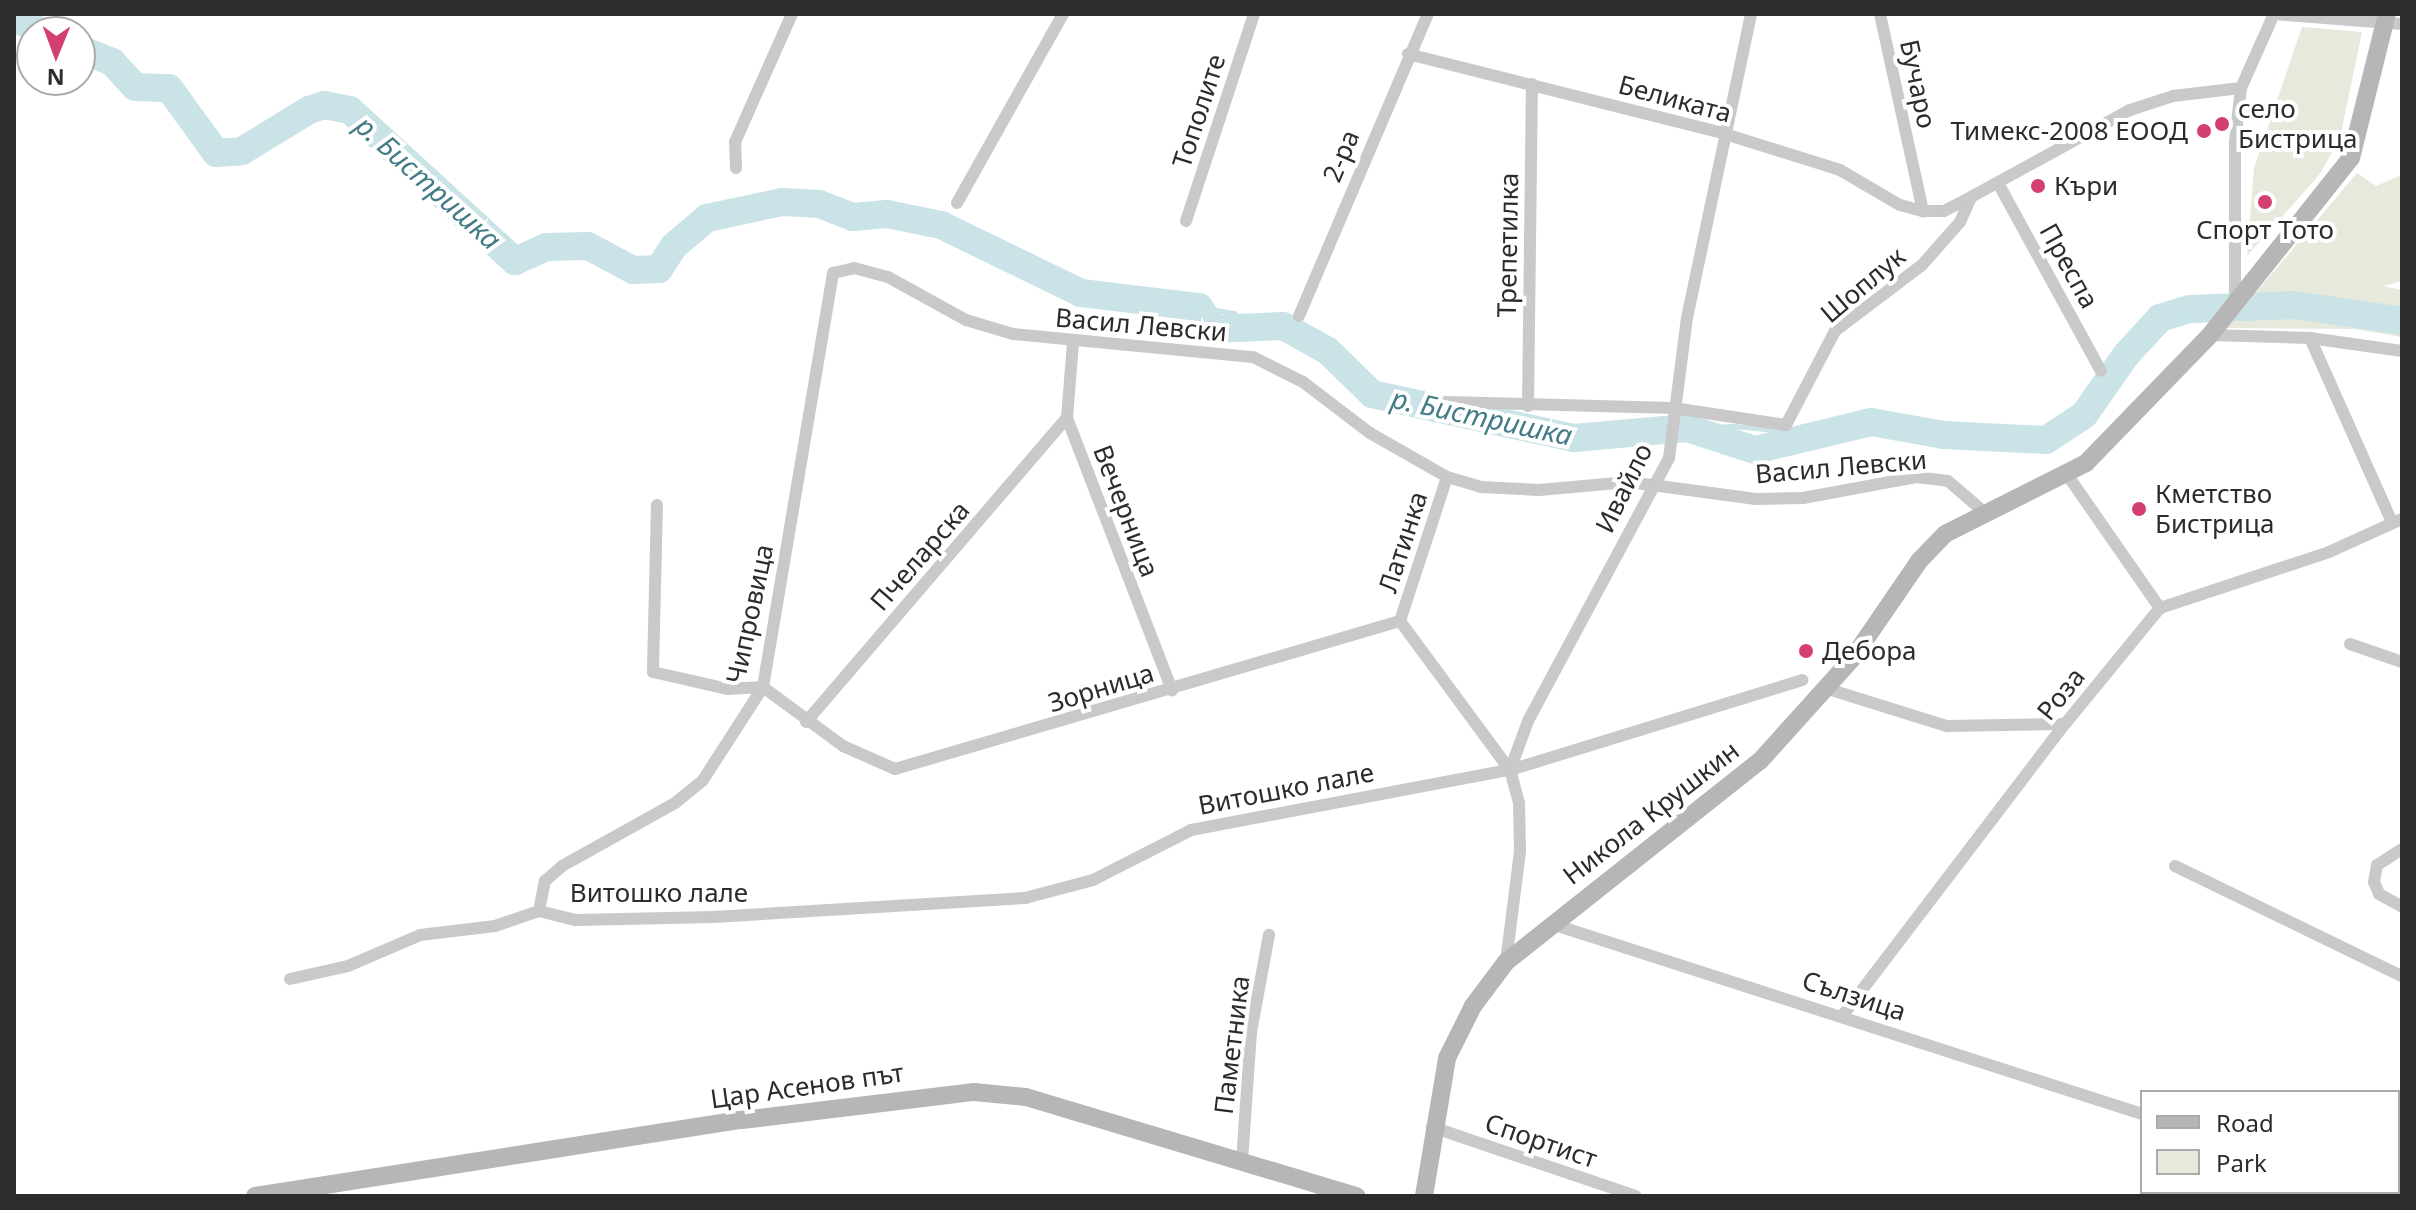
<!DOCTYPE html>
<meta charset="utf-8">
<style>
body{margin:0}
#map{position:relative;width:2416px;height:1210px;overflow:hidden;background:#fff;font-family:"Noto Sans",sans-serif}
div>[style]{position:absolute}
.green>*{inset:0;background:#e6e9db}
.stream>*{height:5px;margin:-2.5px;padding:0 2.5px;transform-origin:2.5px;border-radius:2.5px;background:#c9e3e7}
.river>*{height:28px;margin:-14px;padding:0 14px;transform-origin:14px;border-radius:14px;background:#c9e3e7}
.street>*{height:12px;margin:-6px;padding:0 6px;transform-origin:6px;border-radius:6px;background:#c9c9c9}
.secondary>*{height:18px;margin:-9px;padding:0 9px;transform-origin:9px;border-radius:9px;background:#b6b6b6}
.dots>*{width:22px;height:22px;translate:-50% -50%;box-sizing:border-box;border:4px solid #fff;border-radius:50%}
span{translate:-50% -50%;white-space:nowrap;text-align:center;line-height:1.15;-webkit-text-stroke:8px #fff;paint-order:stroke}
.street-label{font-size:26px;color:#2c2c2c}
.poi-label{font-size:26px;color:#2c2c2c}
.left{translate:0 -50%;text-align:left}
.right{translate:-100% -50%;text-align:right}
.water-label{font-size:28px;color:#437c86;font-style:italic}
.frame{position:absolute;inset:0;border:16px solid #2c2c2c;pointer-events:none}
.legend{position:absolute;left:2140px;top:1090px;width:260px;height:104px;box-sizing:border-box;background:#fff;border:2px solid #ababab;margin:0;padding:10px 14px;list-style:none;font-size:24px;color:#2c2c2c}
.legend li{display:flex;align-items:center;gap:16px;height:40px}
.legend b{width:40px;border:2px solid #ababab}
.north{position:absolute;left:16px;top:16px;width:80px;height:80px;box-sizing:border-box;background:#fff;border:2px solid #ababab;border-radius:50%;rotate:181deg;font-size:22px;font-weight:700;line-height:32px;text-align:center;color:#2c2c2c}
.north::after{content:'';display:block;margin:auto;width:28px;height:36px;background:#d33f6e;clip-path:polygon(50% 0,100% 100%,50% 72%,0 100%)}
</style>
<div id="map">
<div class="green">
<i style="clip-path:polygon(2302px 27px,2362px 32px,2340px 138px,2320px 174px,2247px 256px,2254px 168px)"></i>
<i style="clip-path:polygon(2357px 173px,2376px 186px,2402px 175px,2402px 281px,2383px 286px,2402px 290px,2402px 337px,2355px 329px,2226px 328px)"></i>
</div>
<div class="stream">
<i style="left:1199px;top:307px;width:36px;rotate:10deg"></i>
<i style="left:1234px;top:313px;width:21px;rotate:59deg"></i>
<i style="left:1687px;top:428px;width:48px;rotate:-2.4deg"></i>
<i style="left:1735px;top:426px;width:81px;rotate:5.6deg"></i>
</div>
<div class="river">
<i style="left:14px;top:18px;width:32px;rotate:26deg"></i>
<i style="left:80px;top:49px;width:35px;rotate:22deg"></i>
<i style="left:112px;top:62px;width:34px;rotate:47deg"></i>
<i style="left:135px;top:87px;width:34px;rotate:2deg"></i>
<i style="left:169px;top:88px;width:80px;rotate:54.1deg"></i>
<i style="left:216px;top:153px;width:26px;rotate:-4deg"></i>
<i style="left:242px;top:151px;width:79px;rotate:-31.5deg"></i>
<i style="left:309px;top:110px;width:16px;rotate:-18deg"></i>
<i style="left:324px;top:105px;width:26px;rotate:11deg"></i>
<i style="left:350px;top:110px;width:224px;rotate:42.5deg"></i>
<i style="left:515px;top:261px;width:34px;rotate:-24deg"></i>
<i style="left:546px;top:247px;width:42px;rotate:-1.4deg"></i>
<i style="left:588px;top:246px;width:51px;rotate:28.1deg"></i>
<i style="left:633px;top:270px;width:26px;rotate:-2deg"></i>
<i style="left:659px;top:269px;width:27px;rotate:-57deg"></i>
<i style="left:674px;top:246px;width:43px;rotate:-40.3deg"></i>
<i style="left:707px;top:218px;width:77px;rotate:-12deg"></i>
<i style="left:782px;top:202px;width:37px;rotate:3deg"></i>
<i style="left:819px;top:204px;width:36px;rotate:21deg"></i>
<i style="left:853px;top:217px;width:34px;rotate:-5deg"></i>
<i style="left:887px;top:214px;width:55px;rotate:11.5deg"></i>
<i style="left:941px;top:225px;width:156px;rotate:25.9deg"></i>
<i style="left:1081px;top:293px;width:119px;rotate:6.8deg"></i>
<i style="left:1199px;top:307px;width:27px;rotate:56deg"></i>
<i style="left:1214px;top:329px;width:69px;rotate:-2.5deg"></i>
<i style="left:1283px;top:326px;width:51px;rotate:29.1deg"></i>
<i style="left:1328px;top:351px;width:62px;rotate:44.3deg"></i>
<i style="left:1372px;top:394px;width:207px;rotate:12.3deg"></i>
<i style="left:1574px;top:438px;width:113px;rotate:-5.1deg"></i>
<i style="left:1687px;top:428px;width:71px;rotate:17.9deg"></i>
<i style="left:1755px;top:450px;width:119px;rotate:-13.6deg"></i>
<i style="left:1871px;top:422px;width:74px;rotate:10.1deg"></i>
<i style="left:1944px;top:435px;width:102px;rotate:2.8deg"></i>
<i style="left:2046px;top:440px;width:45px;rotate:-33.3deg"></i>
<i style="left:2084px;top:415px;width:73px;rotate:-55deg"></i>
<i style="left:2126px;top:355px;width:50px;rotate:-47.4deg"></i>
<i style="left:2160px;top:318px;width:31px;rotate:-17deg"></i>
<i style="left:2190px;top:309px;width:105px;rotate:-2.2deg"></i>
<i style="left:2295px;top:305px;width:108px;rotate:8.5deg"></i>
</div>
<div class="street">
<i style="left:1880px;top:14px;width:202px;rotate:77.7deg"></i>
<i style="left:2273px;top:14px;width:129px;rotate:4.4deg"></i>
<i style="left:1408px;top:54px;width:324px;rotate:14.1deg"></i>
<i style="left:1722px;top:133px;width:124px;rotate:17.4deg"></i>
<i style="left:1840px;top:170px;width:69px;rotate:30.3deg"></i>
<i style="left:1900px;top:205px;width:24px;rotate:15deg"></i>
<i style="left:1923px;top:211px;width:21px"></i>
<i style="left:1944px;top:211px;width:30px;rotate:-27deg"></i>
<i style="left:736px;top:168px;width:26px;rotate:-92deg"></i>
<i style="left:735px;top:142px;width:140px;rotate:-66deg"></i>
<i style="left:1998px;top:183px;width:214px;rotate:61.3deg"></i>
<i style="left:957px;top:203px;width:217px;rotate:-60.7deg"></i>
<i style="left:1186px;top:221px;width:218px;rotate:-71.8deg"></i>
<i style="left:2235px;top:302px;width:160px;rotate:-90deg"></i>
<i style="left:2235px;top:142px;width:54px;rotate:-83.7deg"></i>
<i style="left:2241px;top:88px;width:81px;rotate:-66deg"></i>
<i style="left:1299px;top:316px;width:328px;rotate:-66.9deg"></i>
<i style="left:2210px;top:335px;width:100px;rotate:1.7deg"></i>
<i style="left:2310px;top:338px;width:93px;rotate:8deg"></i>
<i style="left:2310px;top:338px;width:201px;rotate:66deg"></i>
<i style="left:1073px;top:343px;width:75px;rotate:94.6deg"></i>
<i style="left:1067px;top:418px;width:292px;rotate:68.9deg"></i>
<i style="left:1446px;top:402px;width:227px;rotate:1.5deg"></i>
<i style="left:1673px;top:408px;width:114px;rotate:8.6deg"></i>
<i style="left:1786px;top:425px;width:106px;rotate:-62.5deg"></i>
<i style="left:1835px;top:331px;width:109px;rotate:-37.2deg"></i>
<i style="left:1922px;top:265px;width:57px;rotate:-48.5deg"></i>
<i style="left:1960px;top:222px;width:27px;rotate:-66deg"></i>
<i style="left:1971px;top:197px;width:181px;rotate:-28.7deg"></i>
<i style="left:2130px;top:110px;width:45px;rotate:-18deg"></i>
<i style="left:2173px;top:96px;width:68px;rotate:-6.7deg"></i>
<i style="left:1528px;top:406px;width:322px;rotate:-89.3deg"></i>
<i style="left:2066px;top:473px;width:165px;rotate:55.2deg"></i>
<i style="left:657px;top:505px;width:167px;rotate:91.4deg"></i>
<i style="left:653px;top:672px;width:76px;rotate:12.9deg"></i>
<i style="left:727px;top:689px;width:36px;rotate:-3deg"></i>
<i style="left:763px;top:687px;width:99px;rotate:36.4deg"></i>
<i style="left:843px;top:746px;width:57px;rotate:23.9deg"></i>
<i style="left:895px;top:769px;width:526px;rotate:-16.33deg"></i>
<i style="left:1400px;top:621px;width:185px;rotate:53.6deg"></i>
<i style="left:1400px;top:621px;width:151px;rotate:-71.9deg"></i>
<i style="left:2350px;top:644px;width:55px;rotate:19.1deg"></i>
<i style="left:1828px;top:689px;width:125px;rotate:17.3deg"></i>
<i style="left:1947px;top:726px;width:118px;rotate:-1deg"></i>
<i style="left:806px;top:722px;width:401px;rotate:-49.4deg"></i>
<i style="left:2402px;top:849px;width:30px;rotate:147deg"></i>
<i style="left:2377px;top:865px;width:17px;rotate:100deg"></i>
<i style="left:2374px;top:882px;width:13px;rotate:67deg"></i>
<i style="left:2379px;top:894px;width:26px;rotate:29deg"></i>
<i style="left:2175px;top:866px;width:252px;rotate:25.9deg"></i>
<i style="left:539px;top:911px;width:31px;rotate:-79deg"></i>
<i style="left:545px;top:881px;width:23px;rotate:-41deg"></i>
<i style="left:562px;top:866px;width:129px;rotate:-29.1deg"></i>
<i style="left:675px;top:803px;width:36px;rotate:-39deg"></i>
<i style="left:703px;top:780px;width:111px;rotate:-57.2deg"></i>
<i style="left:763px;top:687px;width:420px;rotate:-80.4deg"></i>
<i style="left:833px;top:273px;width:22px;rotate:-13deg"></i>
<i style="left:854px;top:268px;width:35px;rotate:15deg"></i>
<i style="left:888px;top:277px;width:89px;rotate:28.9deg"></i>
<i style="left:966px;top:320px;width:49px;rotate:16.6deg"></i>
<i style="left:1013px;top:334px;width:241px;rotate:5.5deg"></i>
<i style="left:1253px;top:357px;width:56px;rotate:26.6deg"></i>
<i style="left:1303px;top:382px;width:84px;rotate:37.3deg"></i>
<i style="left:1370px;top:433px;width:89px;rotate:29.7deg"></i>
<i style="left:1447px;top:477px;width:35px;rotate:16deg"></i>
<i style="left:1481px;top:487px;width:58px;rotate:3deg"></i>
<i style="left:1539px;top:490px;width:90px;rotate:-5.1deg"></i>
<i style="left:1629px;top:482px;width:128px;rotate:7.6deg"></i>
<i style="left:1756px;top:499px;width:47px;rotate:-1.2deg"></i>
<i style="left:1803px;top:498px;width:115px;rotate:-10.5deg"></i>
<i style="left:1916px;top:477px;width:32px;rotate:7deg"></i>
<i style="left:1948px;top:481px;width:48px;rotate:40.7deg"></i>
<i style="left:539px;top:911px;width:38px;rotate:14deg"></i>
<i style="left:576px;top:920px;width:138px;rotate:-1.2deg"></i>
<i style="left:714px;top:917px;width:312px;rotate:-3.5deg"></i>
<i style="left:1025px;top:898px;width:70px;rotate:-14.8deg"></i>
<i style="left:1093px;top:880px;width:110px;rotate:-27deg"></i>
<i style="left:1191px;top:830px;width:325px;rotate:-10.7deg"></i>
<i style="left:1510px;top:770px;width:306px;rotate:-17.1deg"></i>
<i style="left:1552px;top:924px;width:620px;rotate:17.85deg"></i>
<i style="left:1506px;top:962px;width:112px;rotate:-82.8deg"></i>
<i style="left:1520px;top:851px;width:48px;rotate:-91.2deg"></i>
<i style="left:1519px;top:803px;width:34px;rotate:-105deg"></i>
<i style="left:1510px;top:770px;width:52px;rotate:-69.8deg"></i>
<i style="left:1528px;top:721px;width:298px;rotate:-61.8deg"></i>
<i style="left:1669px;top:458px;width:141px;rotate:-82.7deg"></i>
<i style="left:1687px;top:318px;width:311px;rotate:-78.1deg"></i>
<i style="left:290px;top:979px;width:59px;rotate:-12.6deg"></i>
<i style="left:348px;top:966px;width:78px;rotate:-23.3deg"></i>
<i style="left:420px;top:935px;width:76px;rotate:-6.8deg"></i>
<i style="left:495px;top:926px;width:46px;rotate:-18.8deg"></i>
<i style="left:1843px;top:1015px;width:366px;rotate:-52.7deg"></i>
<i style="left:2065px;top:724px;width:150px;rotate:-50.7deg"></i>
<i style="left:2160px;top:608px;width:178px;rotate:-18.3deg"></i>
<i style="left:2329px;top:552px;width:80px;rotate:-24.3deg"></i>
<i style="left:1432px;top:1127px;width:215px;rotate:18.7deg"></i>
<i style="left:2398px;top:1140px;width:4px"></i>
<i style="left:1242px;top:1161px;width:129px;rotate:-86deg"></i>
<i style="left:1251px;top:1032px;width:99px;rotate:-79.5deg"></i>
</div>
<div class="secondary">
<i style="left:255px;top:1196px;width:493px;rotate:-8.9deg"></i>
<i style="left:742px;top:1120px;width:234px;rotate:-6.9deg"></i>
<i style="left:974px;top:1092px;width:52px;rotate:5.5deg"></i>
<i style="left:1026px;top:1097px;width:345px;rotate:16.7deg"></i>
<i style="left:1424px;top:1196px;width:140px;rotate:-80.5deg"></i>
<i style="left:1447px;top:1058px;width:58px;rotate:-63.4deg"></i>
<i style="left:1473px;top:1006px;width:55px;rotate:-53.1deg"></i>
<i style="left:1506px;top:962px;width:324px;rotate:-38.4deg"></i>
<i style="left:1760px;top:761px;width:137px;rotate:-48deg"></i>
<i style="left:1852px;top:659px;width:119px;rotate:-55.6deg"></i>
<i style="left:1919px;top:561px;width:37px;rotate:-46deg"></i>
<i style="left:1945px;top:534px;width:158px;rotate:-26.7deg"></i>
<i style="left:2086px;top:463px;width:178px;rotate:-45.9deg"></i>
<i style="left:2210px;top:335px;width:226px;rotate:-51.5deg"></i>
<i style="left:2351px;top:158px;width:148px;rotate:-76deg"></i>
</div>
<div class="dots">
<i style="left:2222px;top:124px;background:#d33f6e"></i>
<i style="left:2204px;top:131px;background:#d33f6e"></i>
<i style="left:2038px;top:186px;background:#d33f6e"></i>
<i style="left:2265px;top:202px;background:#d33f6e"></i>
<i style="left:2139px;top:509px;background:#d33f6e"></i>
<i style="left:1806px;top:651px;background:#d33f6e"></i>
</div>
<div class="street-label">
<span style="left:1918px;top:84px;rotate:78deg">Бучаро</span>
<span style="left:1675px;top:99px;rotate:15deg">Беликата</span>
<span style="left:1199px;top:111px;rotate:-72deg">Тополите</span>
<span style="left:1341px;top:156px;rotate:-67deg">2-ра</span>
<span style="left:1508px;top:245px;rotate:-89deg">Трепетилка</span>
<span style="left:2069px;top:266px;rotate:61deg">Преспа</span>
<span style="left:1863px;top:285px;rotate:-40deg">Шоплук</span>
<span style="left:1141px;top:325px;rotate:5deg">Васил Левски</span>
<span style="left:1841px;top:467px;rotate:-5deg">Васил Левски</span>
<span style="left:1624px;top:488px;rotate:-64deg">Ивайло</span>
<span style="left:1126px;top:511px;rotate:69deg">Вечерница</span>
<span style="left:1403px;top:542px;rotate:-72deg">Латинка</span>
<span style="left:920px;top:556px;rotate:-49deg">Пчеларска</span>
<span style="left:750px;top:614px;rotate:-78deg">Чипровица</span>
<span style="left:1101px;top:688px;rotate:-17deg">Зорница</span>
<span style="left:2061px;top:694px;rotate:-51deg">Роза</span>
<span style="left:1286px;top:789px;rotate:-11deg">Витошко лале</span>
<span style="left:1651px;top:813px;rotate:-38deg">Никола Крушкин</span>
<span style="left:659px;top:893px">Витошко лале</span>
<span style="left:1854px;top:996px;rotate:18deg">Сълзица</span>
<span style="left:1232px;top:1045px;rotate:-83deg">Паметника</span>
<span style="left:807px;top:1086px;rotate:-8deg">Цар Асенов път</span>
<span style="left:1541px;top:1141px;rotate:19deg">Спортист</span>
</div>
<div class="poi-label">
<span class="left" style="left:2238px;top:124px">село<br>Бистрица</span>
<span class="right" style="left:2188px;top:131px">Тимекс-2008 ЕООД</span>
<span class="left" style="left:2054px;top:186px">Къри</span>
<span style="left:2265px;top:230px">Спорт Тото</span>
<span class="left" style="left:2155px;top:509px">Кметство<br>Бистрица</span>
<span class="left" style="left:1822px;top:651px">Дебора</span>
</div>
<div class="water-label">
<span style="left:429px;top:182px;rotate:42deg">р. Бистришка</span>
<span style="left:1482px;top:416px;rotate:12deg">р. Бистришка</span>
</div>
<div class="frame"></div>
<ul class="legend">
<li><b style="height:10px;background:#b6b6b6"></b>Road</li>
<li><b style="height:22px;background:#e6e9db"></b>Park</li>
</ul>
<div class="north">N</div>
</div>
